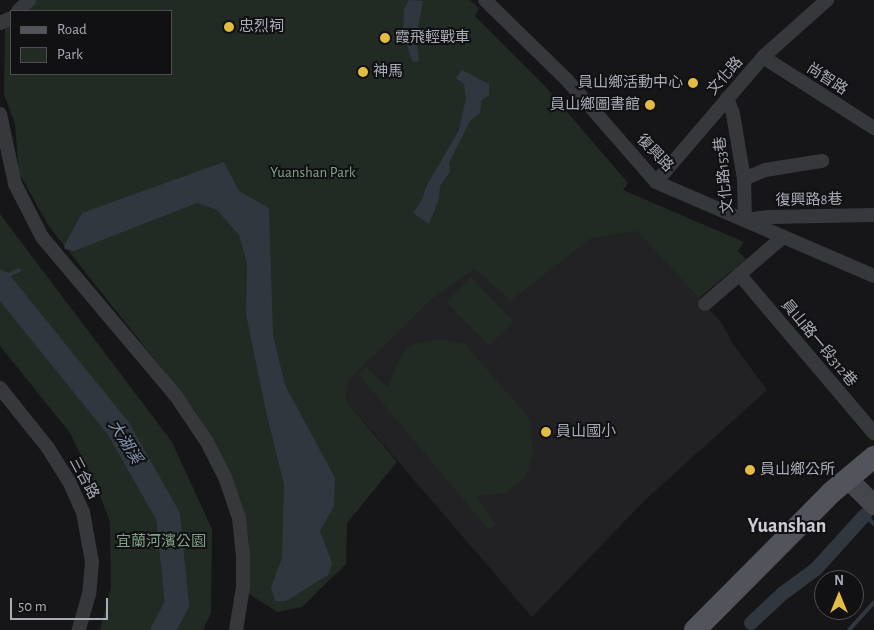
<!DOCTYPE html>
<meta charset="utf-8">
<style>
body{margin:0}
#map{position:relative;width:874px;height:630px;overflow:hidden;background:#161618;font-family:"Alegreya Sans","Noto Sans TC",sans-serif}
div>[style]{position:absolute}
.built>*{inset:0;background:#222224}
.green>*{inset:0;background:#222a24;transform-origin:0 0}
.water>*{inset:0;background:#30373f}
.stream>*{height:4px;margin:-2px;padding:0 2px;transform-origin:2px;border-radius:2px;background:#30373f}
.canal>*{height:14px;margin:-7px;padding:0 7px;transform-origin:7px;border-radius:7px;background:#30373f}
.river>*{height:24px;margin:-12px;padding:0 12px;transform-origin:12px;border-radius:12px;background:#30373f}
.street>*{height:14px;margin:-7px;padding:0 7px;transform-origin:7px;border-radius:7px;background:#37383c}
.secondary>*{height:20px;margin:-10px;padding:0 10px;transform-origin:10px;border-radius:10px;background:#45464c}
.primary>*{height:22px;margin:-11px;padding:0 11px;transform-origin:11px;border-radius:11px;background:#53545b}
.dots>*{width:14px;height:14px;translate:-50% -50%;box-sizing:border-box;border:2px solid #111113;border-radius:50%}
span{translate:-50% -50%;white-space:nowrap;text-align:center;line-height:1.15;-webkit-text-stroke:4px #111113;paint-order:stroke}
.poi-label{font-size:15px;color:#a9acb6}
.left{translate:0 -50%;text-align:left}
.right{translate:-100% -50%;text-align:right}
.street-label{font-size:15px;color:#a9acb6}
.park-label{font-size:15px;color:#82a086}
.water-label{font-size:16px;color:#8396af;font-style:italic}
.district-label{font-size:20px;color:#cacbd3;font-weight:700}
.legend{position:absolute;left:10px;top:10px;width:162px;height:65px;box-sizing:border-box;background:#111113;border:1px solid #4e4f54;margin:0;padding:6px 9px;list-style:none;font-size:15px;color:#a9acb6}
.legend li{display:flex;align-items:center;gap:10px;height:25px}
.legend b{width:25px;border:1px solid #4e4f54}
.north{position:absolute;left:814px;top:570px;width:50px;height:50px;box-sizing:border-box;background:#111113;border:1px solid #4e4f54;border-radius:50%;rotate:0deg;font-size:14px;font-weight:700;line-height:20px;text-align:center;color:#a9acb6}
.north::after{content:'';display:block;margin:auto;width:18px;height:22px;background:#e3bc43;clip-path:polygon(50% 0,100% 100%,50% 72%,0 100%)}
.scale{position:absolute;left:10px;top:598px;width:98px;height:22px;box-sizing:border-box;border:2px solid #a9acb6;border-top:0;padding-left:6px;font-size:15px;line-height:18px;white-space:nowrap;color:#a9acb6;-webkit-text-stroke:4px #111113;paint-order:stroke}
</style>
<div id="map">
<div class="built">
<i style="clip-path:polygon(637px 230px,721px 322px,733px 344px,767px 390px,646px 499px,532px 617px,346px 401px,348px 380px,431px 300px,475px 268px,511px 301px,592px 238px)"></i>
</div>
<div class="green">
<i style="clip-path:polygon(36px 0,470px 0,479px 8px,475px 16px,544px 85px,628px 183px,623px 190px,744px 242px,738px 251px,746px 259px,699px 298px,637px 231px,592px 238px,511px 301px,475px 269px,431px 300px,348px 381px,346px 401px,397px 462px,347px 523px,346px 564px,302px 607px,277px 612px,249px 594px,249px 541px,244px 513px,226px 465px,194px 409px,48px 225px,19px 173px,15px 124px,4px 94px,5px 27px,11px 22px,11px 74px,171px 74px,171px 11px,23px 11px)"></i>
<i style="clip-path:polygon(0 214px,172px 442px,212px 529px,211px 613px,203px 630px,100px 630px,111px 587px,110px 522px,99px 493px,70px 433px,0 346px)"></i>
<i style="left:471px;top:277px;width:62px;height:35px;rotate:46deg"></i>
<i style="clip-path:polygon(439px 339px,465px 344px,530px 419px,533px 454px,526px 476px,506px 493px,476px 496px,496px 524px,489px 530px,358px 374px,366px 367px,388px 388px,396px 365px,407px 348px,417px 343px)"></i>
</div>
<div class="water">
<i style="clip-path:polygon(409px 0,423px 1px,416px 39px,419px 59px,416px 62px,412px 61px,403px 31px,404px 9px)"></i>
<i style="clip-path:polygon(462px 70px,489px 84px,489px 95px,482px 100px,480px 113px,470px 121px,449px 163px,450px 172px,440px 186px,439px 199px,429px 224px,413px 213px,422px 200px,426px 187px,459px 130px,466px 98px,464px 84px,456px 78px)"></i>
<i style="clip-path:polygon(224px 162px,239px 191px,269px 208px,273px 335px,285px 385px,335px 478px,334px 506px,320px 531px,332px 563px,328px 575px,286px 601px,275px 601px,271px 587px,282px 558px,284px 485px,265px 407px,246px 314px,247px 263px,239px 235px,217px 210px,197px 203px,74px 251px,65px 249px,64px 246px,82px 213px)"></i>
</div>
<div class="stream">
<i style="left:0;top:279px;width:21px;rotate:-25deg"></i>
<i style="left:865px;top:515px;width:13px;rotate:45deg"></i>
<i style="left:849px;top:630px;width:38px;rotate:-48deg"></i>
</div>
<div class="canal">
<i style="left:751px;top:623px;width:42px;rotate:-43.1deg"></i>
<i style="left:782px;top:594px;width:42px;rotate:-36.3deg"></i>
<i style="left:816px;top:569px;width:73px;rotate:-47.8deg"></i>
</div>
<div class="river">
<i style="left:0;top:282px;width:188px;rotate:51.1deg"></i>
<i style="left:118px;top:428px;width:101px;rotate:60.4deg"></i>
<i style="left:168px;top:516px;width:88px;rotate:84.2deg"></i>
<i style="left:177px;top:604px;width:30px;rotate:118deg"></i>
</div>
<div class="street">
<i style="left:485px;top:0;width:115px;rotate:44.3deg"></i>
<i style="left:567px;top:80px;width:135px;rotate:48.9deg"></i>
<i style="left:656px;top:182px;width:237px;rotate:23.3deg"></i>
<i style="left:18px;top:11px;width:16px;rotate:-45deg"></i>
<i style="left:0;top:23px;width:12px;rotate:-24deg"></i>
<i style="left:763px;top:57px;width:132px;rotate:32.6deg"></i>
<i style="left:727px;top:98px;width:17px;rotate:69deg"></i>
<i style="left:733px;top:114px;width:66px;rotate:80.4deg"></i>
<i style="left:744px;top:179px;width:41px;rotate:88.6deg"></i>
<i style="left:745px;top:220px;width:25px;rotate:-7deg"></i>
<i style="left:770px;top:217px;width:104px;rotate:-1.1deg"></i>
<i style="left:0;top:114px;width:72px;rotate:77.9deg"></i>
<i style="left:15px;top:184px;width:59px;rotate:63deg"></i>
<i style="left:42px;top:237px;width:208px;rotate:49.9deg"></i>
<i style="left:176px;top:396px;width:55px;rotate:56deg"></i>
<i style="left:207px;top:442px;width:39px;rotate:63deg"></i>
<i style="left:225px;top:477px;width:43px;rotate:71.1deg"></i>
<i style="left:239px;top:518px;width:39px;rotate:84deg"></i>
<i style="left:243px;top:557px;width:30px;rotate:90deg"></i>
<i style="left:243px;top:587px;width:44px;rotate:99.2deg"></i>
<i style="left:744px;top:179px;width:23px;rotate:-23deg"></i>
<i style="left:765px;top:170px;width:58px;rotate:-9deg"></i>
<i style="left:656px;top:182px;width:165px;rotate:-49.4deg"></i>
<i style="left:763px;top:57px;width:86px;rotate:-41.7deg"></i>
<i style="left:739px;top:274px;width:209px;rotate:49.7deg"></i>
<i style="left:705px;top:304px;width:103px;rotate:-40.7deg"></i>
<i style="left:0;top:388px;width:77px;rotate:51.3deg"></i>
<i style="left:48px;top:448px;width:39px;rotate:58deg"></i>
<i style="left:69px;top:481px;width:34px;rotate:66deg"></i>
<i style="left:83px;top:512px;width:51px;rotate:79.8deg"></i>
<i style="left:92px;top:562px;width:32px;rotate:95deg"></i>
<i style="left:89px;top:594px;width:37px;rotate:106deg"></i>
</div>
<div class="secondary">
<i style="left:848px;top:479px;width:37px;rotate:45deg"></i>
</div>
<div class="primary">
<i style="left:695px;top:630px;width:194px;rotate:-45.2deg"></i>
<i style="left:832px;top:492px;width:55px;rotate:-39.8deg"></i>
</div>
<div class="dots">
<i style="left:229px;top:27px;background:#e3bc43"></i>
<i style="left:385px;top:38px;background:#e3bc43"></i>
<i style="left:363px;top:72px;background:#e3bc43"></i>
<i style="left:693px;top:83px;background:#e3bc43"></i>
<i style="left:650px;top:105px;background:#e3bc43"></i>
<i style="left:546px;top:432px;background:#e3bc43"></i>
<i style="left:750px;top:470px;background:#e3bc43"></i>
</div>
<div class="poi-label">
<span class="left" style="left:239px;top:27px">忠烈祠</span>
<span class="left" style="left:395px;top:38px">霞飛輕戰車</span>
<span class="left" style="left:373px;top:72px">神馬</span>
<span class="right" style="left:683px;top:83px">員山鄉活動中心</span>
<span class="right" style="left:640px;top:105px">員山鄉圖書館</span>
<span class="left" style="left:556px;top:432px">員山國小</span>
<span class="left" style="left:760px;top:470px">員山鄉公所</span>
</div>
<div class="street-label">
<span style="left:725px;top:76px;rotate:-49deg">文化路</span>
<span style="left:827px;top:79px;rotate:33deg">尚智路</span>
<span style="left:655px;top:153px;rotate:46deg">復興路</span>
<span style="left:724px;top:175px;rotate:-96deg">文化路153巷</span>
<span style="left:809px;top:200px;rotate:-1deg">復興路8巷</span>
<span style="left:819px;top:343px;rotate:50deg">員山路一段312巷</span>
<span style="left:84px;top:478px;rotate:62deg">三合路</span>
</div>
<div class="park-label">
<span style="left:313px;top:173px">Yuanshan Park</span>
<span style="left:161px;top:542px">宜蘭河濱公園</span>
</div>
<div class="water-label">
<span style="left:125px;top:442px;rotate:58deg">大湖溪</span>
</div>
<div class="district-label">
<span style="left:787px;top:526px">Yuanshan</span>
</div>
<ul class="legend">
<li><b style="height:6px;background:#53545b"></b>Road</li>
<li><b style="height:14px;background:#222a24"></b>Park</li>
</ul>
<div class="north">N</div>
<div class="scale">50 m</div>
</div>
